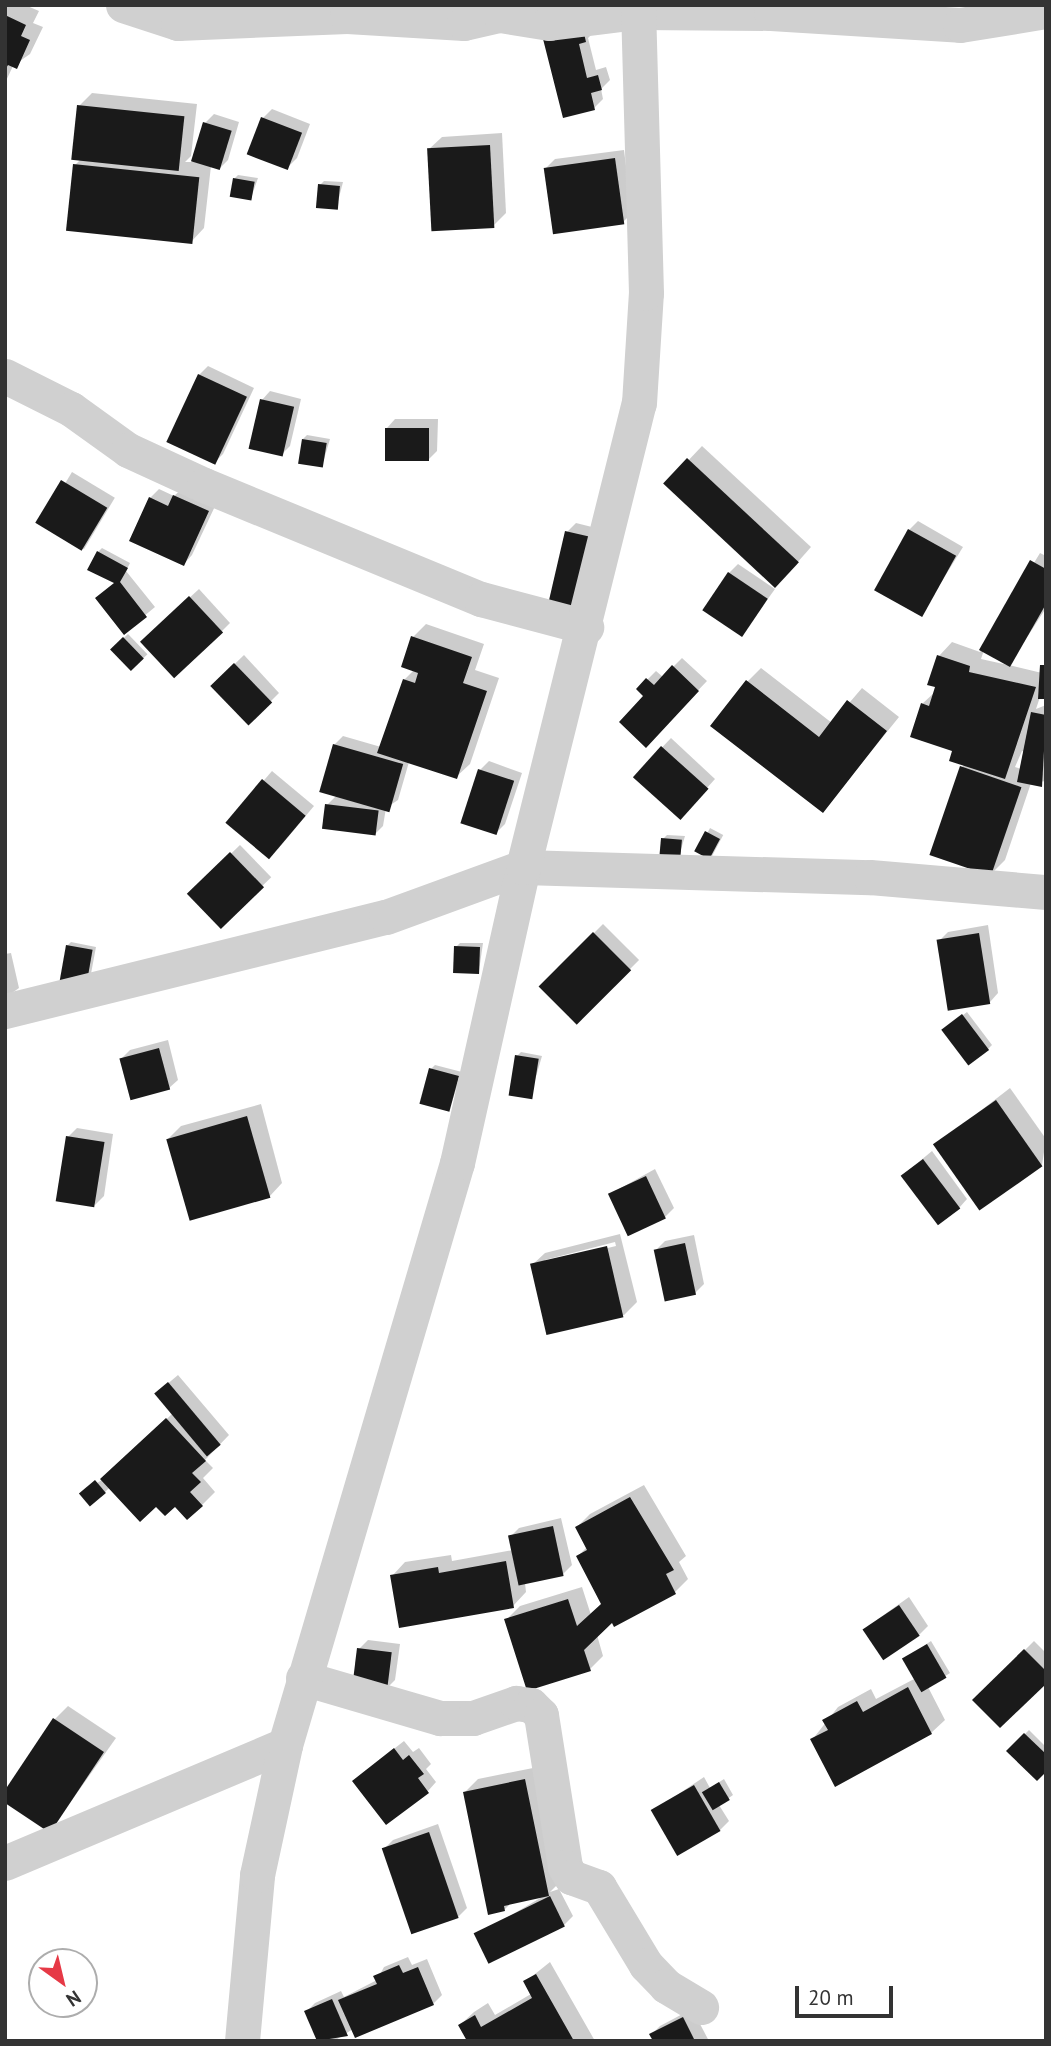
<!DOCTYPE html>
<style>
body{margin:0}
#map{position:relative;width:1051px;height:2046px;overflow:hidden;background:#fff;font-family:"PT Sans",sans-serif}
div>[style]{position:absolute}
.shadow>*{inset:0;background:#0003;transform-origin:0 0}
.building>*{inset:0;background:#1a1a1a;transform-origin:0 0}
.minor>*{height:35px;margin:-17.5px;padding:0 17.5px;transform-origin:17.5px;border-radius:17.5px;background:#d0d0d0}
span{translate:-50% -50%;white-space:nowrap;text-align:center;line-height:1.15;-webkit-text-stroke:7px #fff;paint-order:stroke}
.frame{position:absolute;inset:0;border:7px solid #333;pointer-events:none}
.north{position:absolute;left:28px;top:1948px;width:70px;height:70px;box-sizing:border-box;background:#fff;border:2px solid #adadad;border-radius:50%;rotate:146deg;font-size:19px;font-weight:700;line-height:28px;text-align:center;color:#333}
.north::after{content:'';display:block;margin:auto;width:24px;height:32px;background:#e63946;clip-path:polygon(50% 0,100% 100%,50% 72%,0 100%)}
.scale{position:absolute;left:795px;top:1986px;width:98px;height:32px;box-sizing:border-box;border:4px solid #333;border-top:0;padding-left:9px;font-size:21px;line-height:24px;white-space:nowrap;color:#333;-webkit-text-stroke:5px #fff;paint-order:stroke}
</style>
<div id="map">
<div class="shadow">
<i style="clip-path:polygon(5px 5px,25px 5px,39px 11px,33px 23px,43px 27px,30px 54px,13px 66px,5px 83px)"></i>
<i style="clip-path:polygon(594px 32px,588px 38px,596px 70px,606px 67px,610px 80px,601px 89px,603px 99px,594px 108px,544px 36px)"></i>
<i style="clip-path:polygon(92px 93px,197px 104px,191px 156px,185px 162px,192px 162px,205px 123px,214px 114px,239px 122px,228px 160px,219px 169px,211px 166px,204px 228px,191px 242px,75px 165px,81px 159px,79px 106px)"></i>
<i style="clip-path:polygon(272px 109px,310px 124px,297px 158px,288px 167px,263px 118px)"></i>
<i style="clip-path:polygon(502px 133px,506px 213px,493px 226px,428px 150px,442px 137px)"></i>
<i style="clip-path:polygon(624px 150px,632px 213px,623px 222px,546px 168px,555px 159px)"></i>
<i style="clip-path:polygon(238px 175px,258px 178px,251px 198px,234px 179px)"></i>
<i style="clip-path:polygon(324px 181px,343px 182px,336px 209px,320px 185px)"></i>
<i style="clip-path:polygon(208px 366px,254px 388px,223px 454px,214px 463px,199px 375px)"></i>
<i style="clip-path:polygon(270px 391px,301px 399px,290px 446px,281px 455px,262px 400px)"></i>
<i style="clip-path:polygon(395px 419px,438px 419px,437px 451px,428px 460px,387px 428px)"></i>
<i style="clip-path:polygon(307px 435px,330px 439px,322px 466px,303px 439px)"></i>
<i style="clip-path:polygon(702px 446px,811px 547px,789px 572px,666px 484px)"></i>
<i style="left:72px;top:472px;width:50px;height:60px;rotate:31deg"></i>
<i style="clip-path:polygon(184px 487px,217px 502px,192px 555px,184px 564px,150px 498px,159px 489px,174px 496px)"></i>
<i style="clip-path:polygon(918px 521px,963px 547px,921px 615px,909px 530px)"></i>
<i style="clip-path:polygon(576px 523px,600px 529px,582px 602px,567px 532px)"></i>
<i style="clip-path:polygon(102px 548px,130px 563px,126px 571px,155px 607px,125px 632px,116px 582px,98px 552px)"></i>
<i style="clip-path:polygon(evenodd,1040px 553px,1046px 556px,1046px 608px,1009px 665px,1042px 673px,1046px 662px,1046px 697px,1040px 697px,1036px 709px,1046px 705px,1046px 781px,1031px 783px,1005px 860px,991px 874px,962px 767px,965px 764px,922px 704px,935px 692px,939px 656px,952px 642px,980px 652px,1040px 553px,984px 650px,1008px 665px,981px 659px,984px 650px,1040px 553px,1022px 751px,1025px 752px,1021px 769px,1015px 767px,1022px 751px)"></i>
<i style="clip-path:polygon(738px 564px,775px 589px,742px 635px,729px 573px)"></i>
<i style="clip-path:polygon(199px 589px,230px 623px,221px 632px,151px 633px)"></i>
<i style="clip-path:polygon(426px 624px,484px 644px,475px 670px,499px 678px,470px 764px,456px 777px,409px 762px,398px 800px,386px 808px,383px 826px,375px 834px,327px 805px,337px 795px,334px 745px,343px 736px,381px 747px,404px 680px,414px 670px,413px 637px)"></i>
<i style="left:128px;top:634px;width:28px;height:23px;rotate:46deg"></i>
<i style="clip-path:polygon(244px 655px,279px 693px,270px 702px,212px 686px)"></i>
<i style="clip-path:polygon(682px 658px,707px 681px,646px 745px,646px 696px,638px 689px,656px 671px,663px 677px)"></i>
<i style="clip-path:polygon(761px 668px,832px 723px,862px 688px,899px 717px,823px 811px,747px 682px)"></i>
<i style="clip-path:polygon(671px 738px,715px 779px,689px 808px,635px 776px)"></i>
<i style="clip-path:polygon(489px 761px,522px 773px,505px 824px,496px 833px,480px 770px)"></i>
<i style="clip-path:polygon(272px 771px,314px 806px,278px 849px,228px 822px)"></i>
<i style="left:710px;top:828px;width:15px;height:26px;rotate:28deg"></i>
<i style="clip-path:polygon(667px 835px,685px 836px,679px 856px,663px 839px)"></i>
<i style="left:240px;top:845px;width:45px;height:70px;rotate:46deg"></i>
<i style="left:603px;top:924px;width:51px;height:88px;rotate:45deg"></i>
<i style="clip-path:polygon(988px 925px,998px 993px,990px 1002px,939px 941px,948px 932px)"></i>
<i style="clip-path:polygon(71px 942px,96px 947px,90px 979px,67px 946px)"></i>
<i style="clip-path:polygon(460px 943px,483px 943px,479px 971px,456px 947px)"></i>
<i style="clip-path:polygon(11px 953px,19px 988px,5px 998px,5px 954px)"></i>
<i style="clip-path:polygon(967px 1012px,992px 1045px,988px 1049px,949px 1026px)"></i>
<i style="clip-path:polygon(168px 1040px,178px 1080px,169px 1088px,121px 1059px,130px 1050px)"></i>
<i style="clip-path:polygon(521px 1052px,542px 1056px,530px 1097px,517px 1056px)"></i>
<i style="clip-path:polygon(435px 1065px,462px 1072px,449px 1110px,431px 1069px)"></i>
<i style="clip-path:polygon(1010px 1088px,1046px 1139px,1042px 1165px,935px 1146px)"></i>
<i style="clip-path:polygon(261px 1104px,282px 1183px,269px 1197px,168px 1139px,181px 1126px)"></i>
<i style="clip-path:polygon(77px 1128px,113px 1134px,104px 1196px,95px 1205px,68px 1137px)"></i>
<i style="clip-path:polygon(932px 1151px,967px 1199px,959px 1208px,903px 1175px)"></i>
<i style="clip-path:polygon(655px 1169px,674px 1208px,665px 1217px,610px 1194px)"></i>
<i style="clip-path:polygon(evenodd,620px 1234px,637px 1302px,624px 1315px,549px 1334px,531px 1266px,545px 1253px,620px 1234px,615px 1242px,616px 1246px,545px 1263px,545px 1260px,615px 1242px)"></i>
<i style="clip-path:polygon(694px 1235px,704px 1284px,695px 1293px,656px 1250px,665px 1241px)"></i>
<i style="clip-path:polygon(178px 1375px,229px 1435px,205px 1460px,213px 1468px,203px 1478px,215px 1492px,202px 1505px,157px 1504px,110px 1487px,105px 1492px,85px 1490px,102px 1480px,172px 1414px,165px 1386px)"></i>
<i style="clip-path:polygon(644px 1485px,686px 1556px,679px 1562px,688px 1579px,675px 1592px,614px 1625px,612px 1620px,597px 1635px,603px 1656px,590px 1669px,506px 1620px,520px 1606px,582px 1587px,591px 1615px,603px 1604px,578px 1556px,587px 1547px,577px 1527px,590px 1514px)"></i>
<i style="clip-path:polygon(561px 1518px,572px 1565px,563px 1574px,525px 1583px,526px 1592px,513px 1606px,392px 1576px,405px 1562px,451px 1555px,452px 1561px,513px 1550px,510px 1537px,519px 1528px)"></i>
<i style="clip-path:polygon(909px 1597px,928px 1626px,919px 1635px,864px 1629px)"></i>
<i style="clip-path:polygon(368px 1640px,400px 1644px,395px 1680px,386px 1689px,359px 1649px)"></i>
<i style="clip-path:polygon(931px 1641px,950px 1673px,928px 1687px,945px 1720px,931px 1733px,812px 1740px,838px 1707px,871px 1689px,876px 1699px,916px 1678px,904px 1659px)"></i>
<i style="clip-path:polygon(1034px 1641px,1046px 1653px,1046px 1681px,975px 1700px)"></i>
<i style="clip-path:polygon(68px 1706px,116px 1738px,50px 1831px,55px 1719px)"></i>
<i style="clip-path:polygon(1029px 1730px,1046px 1747px,1046px 1769px,1008px 1751px)"></i>
<i style="clip-path:polygon(404px 1741px,413px 1752px,419px 1748px,431px 1764px,426px 1769px,436px 1782px,428px 1791px,363px 1773px)"></i>
<i style="clip-path:polygon(538px 1767px,561px 1881px,550px 1892px,559px 1889px,573px 1916px,564px 1925px,477px 1935px,542px 1897px,511px 1903px,504px 1910px,465px 1792px,478px 1779px)"></i>
<i style="clip-path:polygon(704px 1777px,710px 1788px,724px 1779px,733px 1795px,719px 1805px,729px 1821px,720px 1830px,653px 1811px)"></i>
<i style="clip-path:polygon(438px 1824px,467px 1908px,458px 1917px,384px 1849px,393px 1840px)"></i>
<i style="clip-path:polygon(408px 1957px,412px 1965px,427px 1959px,442px 1995px,433px 2004px,353px 2029px,334px 2041px,319px 2041px,306px 2012px,315px 2003px,341px 1991px,344px 1997px,377px 1980px,384px 1967px)"></i>
<i style="clip-path:polygon(550px 1962px,595px 2041px,469px 2041px,460px 2025px,474px 2012px,488px 2003px,495px 2015px,531px 1994px,525px 1982px)"></i>
<i style="clip-path:polygon(692px 2009px,709px 2041px,655px 2041px,652px 2034px,660px 2026px)"></i>
</div>
<div class="building">
<i style="clip-path:polygon(5px 15px,26px 25px,21px 36px,30px 40px,17px 69px,8px 65px,5px 70px)"></i>
<i style="clip-path:polygon(582px 25px,586px 42px,579px 44px,587px 78px,598px 75px,602px 90px,591px 93px,595px 110px,563px 118px,542px 35px)"></i>
<i style="left:77px;top:105px;width:108px;height:55px;rotate:6deg"></i>
<i style="left:261px;top:117px;width:44px;height:40px;rotate:21deg"></i>
<i style="left:203px;top:122px;width:30px;height:41px;rotate:17deg"></i>
<i style="left:490px;top:145px;width:83px;height:63px;rotate:87deg"></i>
<i style="left:615px;top:158px;width:67px;height:72px;rotate:82deg"></i>
<i style="left:73px;top:164px;width:127px;height:67px;rotate:6deg"></i>
<i style="left:233px;top:178px;width:22px;height:19px;rotate:10deg"></i>
<i style="left:318px;top:184px;width:22px;height:24px;rotate:5deg"></i>
<i style="left:198px;top:374px;width:54px;height:75px;rotate:25deg"></i>
<i style="left:260px;top:399px;width:35px;height:51px;rotate:13deg"></i>
<i style="left:385px;top:428px;width:44px;height:33px"></i>
<i style="left:302px;top:439px;width:25px;height:25px;rotate:9deg"></i>
<i style="left:687px;top:458px;width:153px;height:35px;rotate:43deg"></i>
<i style="left:61px;top:480px;width:54px;height:50px;rotate:31deg"></i>
<i style="clip-path:polygon(173px 495px,209px 511px,184px 566px,129px 541px,149px 497px,168px 506px)"></i>
<i style="left:908px;top:529px;width:55px;height:70px;rotate:29deg"></i>
<i style="left:565px;top:531px;width:28px;height:77px;rotate:13deg"></i>
<i style="clip-path:polygon(97px 551px,128px 568px,120px 582px,147px 617px,124px 635px,95px 598px,114px 583px,87px 570px)"></i>
<i style="clip-path:polygon(1030px 560px,1046px 569px,1046px 604px,1010px 667px,979px 650px)"></i>
<i style="left:728px;top:572px;width:48px;height:46px;rotate:34deg"></i>
<i style="left:189px;top:596px;width:50px;height:67px;rotate:47deg"></i>
<i style="clip-path:polygon(411px 636px,472px 657px,463px 683px,487px 691px,457px 779px,377px 753px,403px 679px,415px 683px,418px 673px,401px 667px)"></i>
<i style="left:123px;top:637px;width:30px;height:18px;rotate:46deg"></i>
<i style="clip-path:polygon(937px 655px,970px 666px,969px 672px,1036px 687px,1005px 779px,949px 761px,952px 751px,910px 737px,921px 703px,929px 706px,935px 687px,927px 685px)"></i>
<i style="left:234px;top:663px;width:55px;height:33px;rotate:46deg"></i>
<i style="clip-path:polygon(672px 665px,699px 691px,646px 748px,619px 722px,643px 696px,636px 689px,646px 678px,654px 685px)"></i>
<i style="clip-path:polygon(1040px 665px,1046px 665px,1046px 699px,1038px 699px)"></i>
<i style="clip-path:polygon(746px 680px,819px 737px,847px 700px,887px 731px,823px 813px,710px 726px)"></i>
<i style="clip-path:polygon(1031px 712px,1046px 715px,1042px 787px,1017px 782px)"></i>
<i style="left:333px;top:744px;width:73px;height:50px;rotate:16deg"></i>
<i style="left:661px;top:746px;width:64px;height:42px;rotate:42deg"></i>
<i style="left:960px;top:766px;width:65px;height:94px;rotate:19deg"></i>
<i style="left:478px;top:769px;width:38px;height:57px;rotate:18deg"></i>
<i style="left:262px;top:779px;width:57px;height:57px;rotate:40deg"></i>
<i style="left:325px;top:804px;width:54px;height:25px;rotate:7deg"></i>
<i style="left:705px;top:831px;width:17px;height:23px;rotate:28deg"></i>
<i style="left:661px;top:838px;width:21px;height:18px;rotate:5deg"></i>
<i style="left:230px;top:852px;width:49px;height:60px;rotate:46deg"></i>
<i style="left:593px;top:932px;width:54px;height:77px;rotate:45deg"></i>
<i style="left:979px;top:933px;width:72px;height:43px;rotate:81deg"></i>
<i style="left:66px;top:945px;width:27px;height:36px;rotate:10deg"></i>
<i style="left:454px;top:946px;width:26px;height:27px;rotate:2deg"></i>
<i style="left:962px;top:1014px;width:45px;height:26px;rotate:53deg"></i>
<i style="left:159px;top:1048px;width:43px;height:41px;rotate:75deg"></i>
<i style="left:515px;top:1055px;width:24px;height:41px;rotate:9deg"></i>
<i style="left:429px;top:1068px;width:31px;height:37px;rotate:15deg"></i>
<i style="left:996px;top:1100px;width:81px;height:77px;rotate:55deg"></i>
<i style="left:247px;top:1116px;width:85px;height:84px;rotate:74deg"></i>
<i style="left:66px;top:1136px;width:39px;height:66px;rotate:9deg"></i>
<i style="left:923px;top:1159px;width:62px;height:28px;rotate:53deg"></i>
<i style="left:646px;top:1176px;width:47px;height:42px;rotate:65deg"></i>
<i style="left:685px;top:1243px;width:53px;height:32px;rotate:78deg"></i>
<i style="left:607px;top:1246px;width:73px;height:79px;rotate:77deg"></i>
<i style="left:168px;top:1382px;width:82px;height:18px;rotate:50deg"></i>
<i style="clip-path:polygon(166px 1418px,206px 1461px,192px 1473px,201px 1482px,190px 1492px,203px 1506px,187px 1520px,175px 1507px,165px 1516px,156px 1507px,140px 1522px,100px 1479px)"></i>
<i style="left:95px;top:1480px;width:17px;height:21px;rotate:50deg"></i>
<i style="clip-path:polygon(630px 1497px,674px 1570px,666px 1574px,676px 1594px,614px 1627px,612px 1623px,584px 1650px,591px 1671px,527px 1691px,504px 1619px,568px 1599px,577px 1626px,601px 1604px,576px 1556px,587px 1550px,575px 1527px)"></i>
<i style="left:553px;top:1526px;width:51px;height:46px;rotate:78deg"></i>
<i style="clip-path:polygon(506px 1561px,514px 1608px,399px 1628px,390px 1575px,438px 1567px,439px 1573px)"></i>
<i style="left:899px;top:1605px;width:37px;height:44px;rotate:56deg"></i>
<i style="left:927px;top:1644px;width:39px;height:29px;rotate:60deg"></i>
<i style="left:357px;top:1648px;width:35px;height:39px;rotate:7deg"></i>
<i style="clip-path:polygon(1024px 1649px,1046px 1671px,1046px 1684px,1000px 1728px,972px 1700px)"></i>
<i style="clip-path:polygon(908px 1687px,932px 1734px,835px 1787px,810px 1739px,828px 1730px,822px 1720px,857px 1701px,863px 1712px)"></i>
<i style="clip-path:polygon(53px 1718px,104px 1752px,50px 1833px,5px 1803px,5px 1790px)"></i>
<i style="clip-path:polygon(1024px 1733px,1046px 1754px,1046px 1772px,1037px 1781px,1006px 1751px)"></i>
<i style="clip-path:polygon(394px 1748px,403px 1760px,409px 1755px,424px 1774px,418px 1778px,429px 1793px,386px 1825px,352px 1781px)"></i>
<i style="clip-path:polygon(525px 1779px,549px 1896px,504px 1906px,505px 1911px,488px 1915px,463px 1792px)"></i>
<i style="left:719px;top:1782px;width:21px;height:20px;rotate:59deg"></i>
<i style="left:694px;top:1785px;width:53px;height:50px;rotate:60deg"></i>
<i style="left:429px;top:1832px;width:91px;height:50px;rotate:71deg"></i>
<i style="left:550px;top:1896px;width:34px;height:85px;rotate:64deg"></i>
<i style="clip-path:polygon(399px 1965px,403px 1973px,418px 1967px,434px 2005px,355px 2038px,338px 2000px,377px 1984px,373px 1976px)"></i>
<i style="clip-path:polygon(536px 1974px,574px 2041px,467px 2041px,458px 2025px,475px 2015px,481px 2027px,532px 1998px,523px 1981px)"></i>
<i style="clip-path:polygon(332px 1999px,348px 2036px,317px 2041px,304px 2011px)"></i>
<i style="clip-path:polygon(683px 2017px,695px 2041px,653px 2041px,649px 2034px)"></i>
</div>
<div class="minor">
<i style="left:123px;top:5px;width:58px;rotate:18.1deg"></i>
<i style="left:178px;top:23px;width:169px;rotate:-2.4deg"></i>
<i style="left:347px;top:16px;width:117px;rotate:3.4deg"></i>
<i style="left:464px;top:23px;width:37px;rotate:-13deg"></i>
<i style="left:500px;top:15px;width:50px;rotate:9.3deg"></i>
<i style="left:549px;top:23px;width:89px;rotate:-7.1deg"></i>
<i style="left:637px;top:12px;width:134px;rotate:0.4deg"></i>
<i style="left:771px;top:13px;width:189px;rotate:3.6deg"></i>
<i style="left:960px;top:25px;width:87px;rotate:-9.2deg"></i>
<i style="left:5px;top:376px;width:74px;rotate:26.6deg"></i>
<i style="left:71px;top:409px;width:70px;rotate:35.7deg"></i>
<i style="left:128px;top:450px;width:84px;rotate:24.7deg"></i>
<i style="left:204px;top:485px;width:300px;rotate:22.4deg"></i>
<i style="left:481px;top:599px;width:109px;rotate:14.9deg"></i>
<i style="left:5px;top:1011px;width:392px;rotate:-13.9deg"></i>
<i style="left:386px;top:917px;width:146px;rotate:-20.1deg"></i>
<i style="left:523px;top:867px;width:347px;rotate:1.7deg"></i>
<i style="left:870px;top:877px;width:177px;rotate:4.9deg"></i>
<i style="left:303px;top:1678px;width:143px;rotate:16.3deg"></i>
<i style="left:440px;top:1718px;width:33px"></i>
<i style="left:473px;top:1718px;width:46px;rotate:-19.2deg"></i>
<i style="left:516px;top:1703px;width:15px;rotate:8deg"></i>
<i style="left:531px;top:1705px;width:14px;rotate:45deg"></i>
<i style="left:541px;top:1715px;width:154px;rotate:81deg"></i>
<i style="left:565px;top:1867px;width:12px;rotate:59deg"></i>
<i style="left:571px;top:1877px;width:30px;rotate:20deg"></i>
<i style="left:599px;top:1887px;width:91px;rotate:58.9deg"></i>
<i style="left:646px;top:1965px;width:29px;rotate:46deg"></i>
<i style="left:666px;top:1986px;width:41px;rotate:31deg"></i>
<i style="left:5px;top:1863px;width:304px;rotate:-22.9deg"></i>
<i style="left:242px;top:2041px;width:167px;rotate:-84.8deg"></i>
<i style="left:257px;top:1875px;width:133px;rotate:-77.8deg"></i>
<i style="left:285px;top:1745px;width:607px;rotate:-73.54deg"></i>
<i style="left:457px;top:1163px;width:303px;rotate:-77.4deg"></i>
<i style="left:523px;top:867px;width:478px;rotate:-76deg"></i>
<i style="left:639px;top:403px;width:110px;rotate:-86.4deg"></i>
<i style="left:646px;top:293px;width:288px;rotate:-91.6deg"></i>
</div>
<div class="frame"></div>
<div class="north">N</div>
<div class="scale">20 m</div>
</div>
